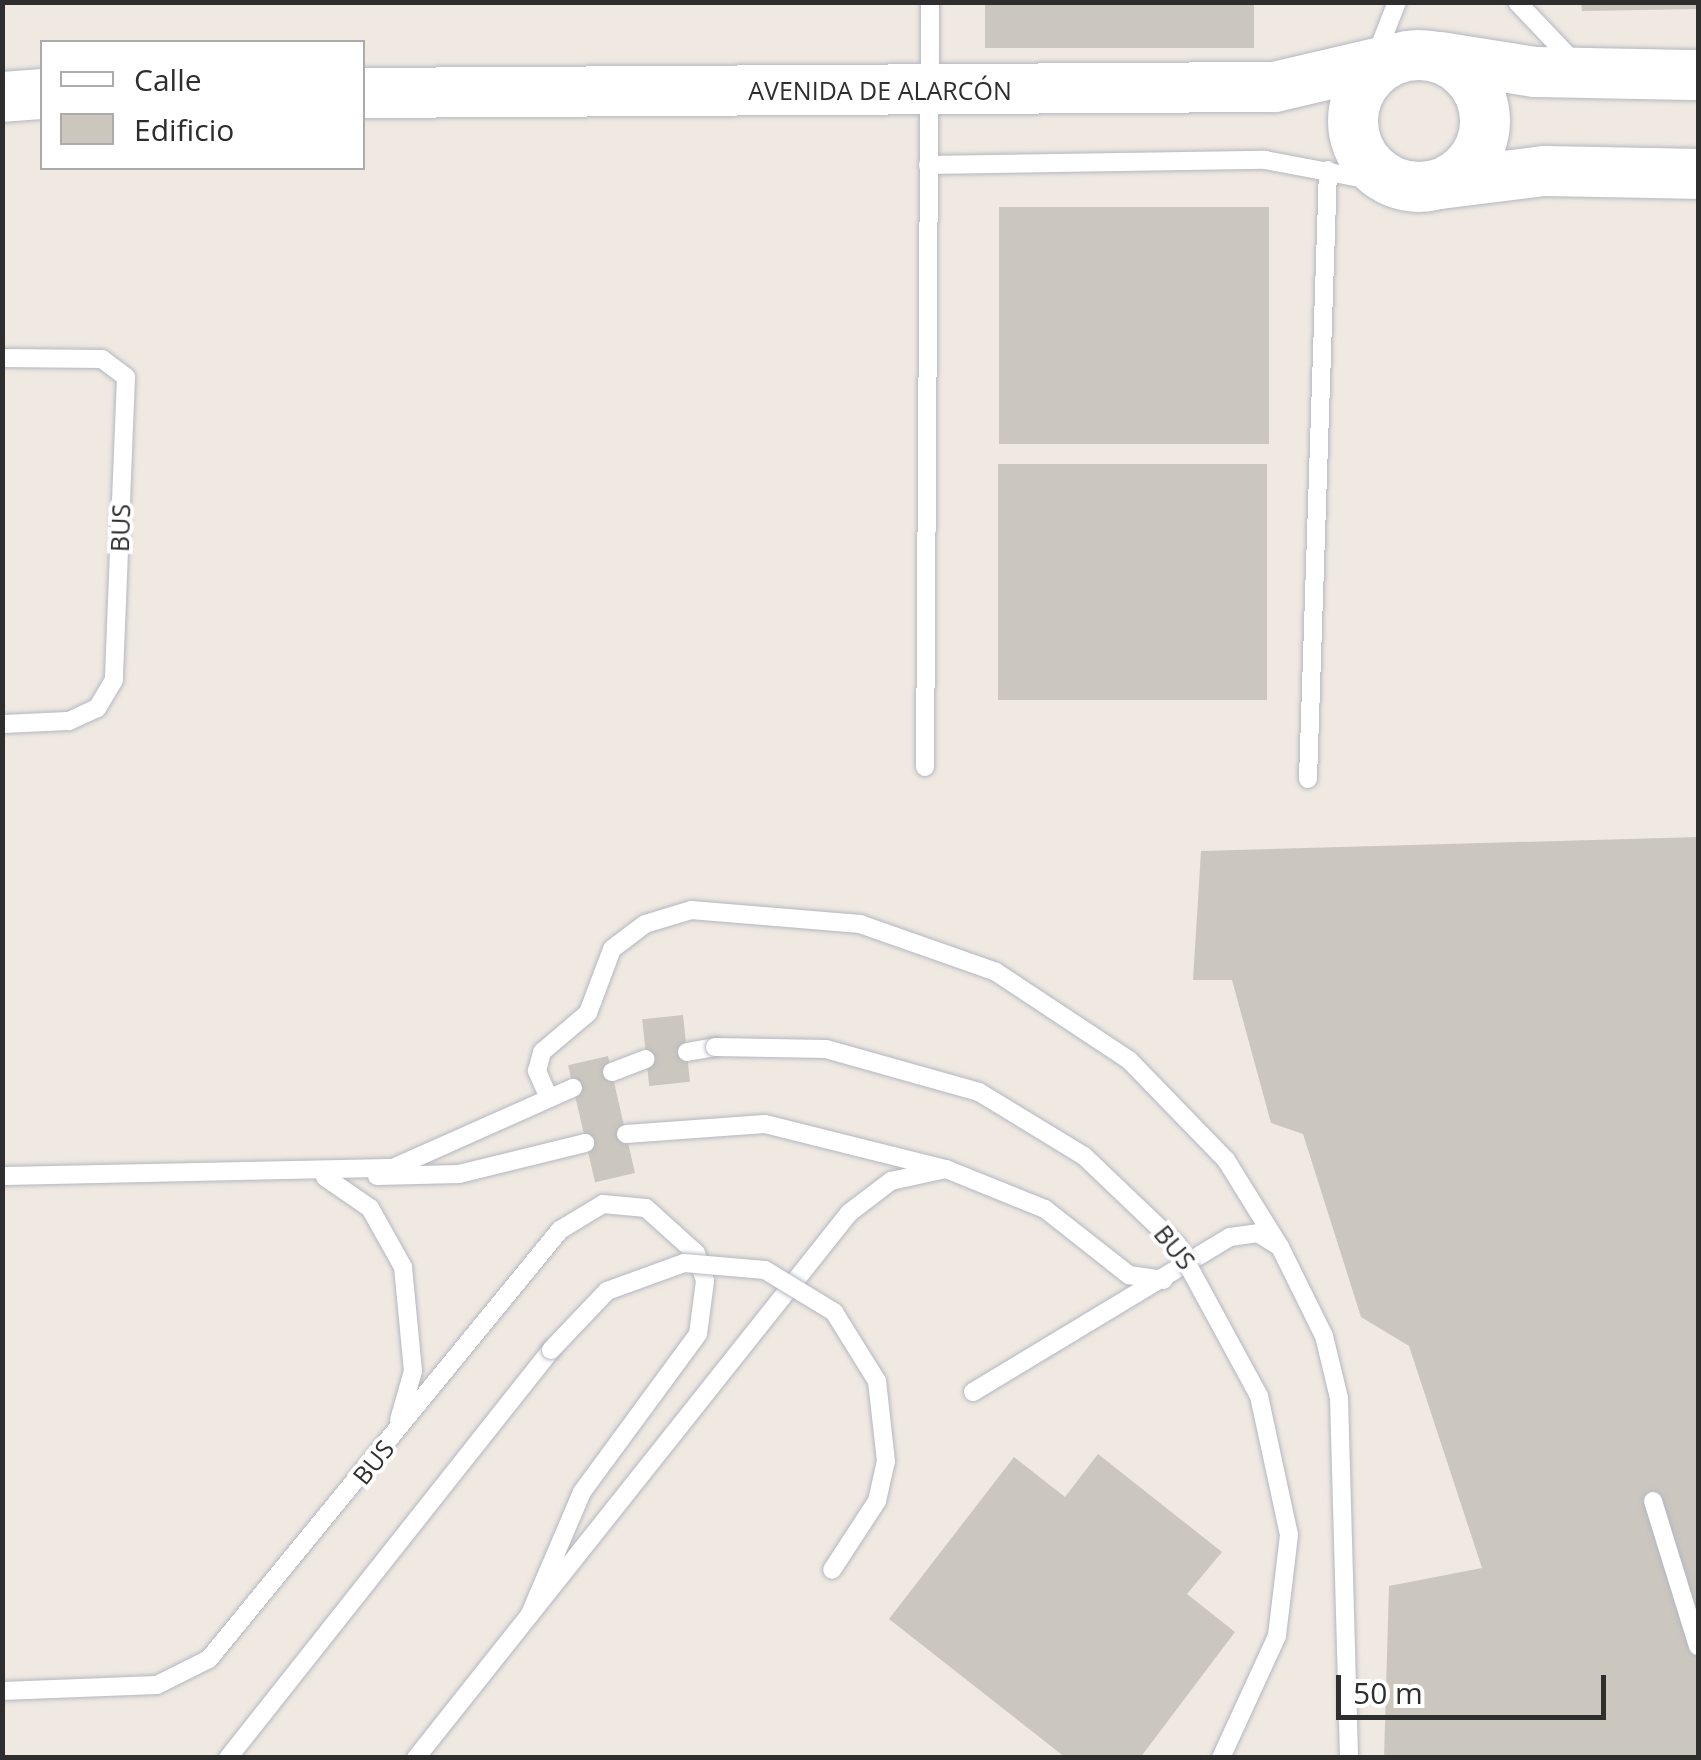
<!DOCTYPE html>
<meta charset="utf-8">
<style>
body{margin:0}
#map{position:relative;width:1701px;height:1760px;overflow:hidden;background:#efe9e1;font-family:"Open Sans",sans-serif}
div>[style]{position:absolute}
.building>*{inset:0;background:#cbc7bf;transform-origin:0 0}
.roads{filter:drop-shadow(0 0 2px #b4b7c1) drop-shadow(0 0 2px #b4b7c1)}
.service>*{height:18px;margin:-9px;padding:0 9px;transform-origin:9px;border-radius:9px;background:#fff}
.secondary>*{height:50px;margin:-25px;padding:0 25px;transform-origin:25px;border-radius:25px;background:#fff}
.secondary>.ring{margin:-25px;padding:0;box-sizing:content-box;background:none;border:50px solid #fff;border-radius:50%}
.bridges{filter:drop-shadow(0 0 2px #b4b7c1) drop-shadow(0 0 2px #b4b7c1)}
.service-bridge>*{height:18px;margin:-9px;padding:0 9px;transform-origin:9px;border-radius:9px;background:#fff}
span{translate:-50% -50%;white-space:nowrap;text-align:center;line-height:1.15;-webkit-text-stroke:8px #fff;paint-order:stroke}
.street-label{font-size:25px;color:#2e2e2e}
.frame{position:absolute;inset:0;border:5px solid #2e2e2e;pointer-events:none}
.legend{position:absolute;left:40px;top:40px;width:325px;height:130px;box-sizing:border-box;background:#fff;border:2px solid #ababab;margin:0;padding:12px 18px;list-style:none;font-size:30px;color:#2e2e2e}
.legend li{display:flex;align-items:center;gap:20px;height:50px}
.legend b{width:50px;border:2px solid #ababab}
.scale{position:absolute;left:1336px;top:1675px;width:270px;height:45px;box-sizing:border-box;border:5px solid #2e2e2e;border-top:0;padding-left:12px;font-size:30px;line-height:35px;white-space:nowrap;color:#2e2e2e;-webkit-text-stroke:8px #fff;paint-order:stroke}
</style>
<div id="map">
<div class="building">
<i style="clip-path:polygon(1581px 2px,1698px 2px,1698px 9px,1582px 11px)"></i>
<i style="left:985px;top:3px;width:269px;height:45px"></i>
<i style="left:999px;top:207px;width:270px;height:237px"></i>
<i style="left:1267px;top:464px;width:236px;height:269px;rotate:90deg"></i>
<i style="clip-path:polygon(1698px 837px,1698px 1758px,1384px 1758px,1389px 1586px,1482px 1568px,1409px 1346px,1361px 1317px,1303px 1134px,1271px 1123px,1232px 980px,1193px 980px,1201px 851px)"></i>
<i style="left:683px;top:1015px;width:67px;height:41px;rotate:84deg"></i>
<i style="left:608px;top:1056px;width:120px;height:41px;rotate:77deg"></i>
<i style="clip-path:polygon(1098px 1454px,1222px 1552px,1187px 1594px,1235px 1632px,1140px 1758px,1066px 1758px,889px 1619px,1014px 1457px,1065px 1497px)"></i>
</div>
<div class="roads">
<div class="service">
<i style="left:1517px;top:2px;width:83px;rotate:46.5deg"></i>
<i style="left:1375px;top:58px;width:60px;rotate:-68.6deg"></i>
<i style="left:928px;top:165px;width:337px;rotate:-0.9deg"></i>
<i style="left:1265px;top:160px;width:134px;rotate:10.7deg"></i>
<i style="left:2px;top:358px;width:100px;rotate:0.6deg"></i>
<i style="left:102px;top:359px;width:30px;rotate:37deg"></i>
<i style="left:126px;top:377px;width:303px;rotate:92.3deg"></i>
<i style="left:114px;top:680px;width:33px;rotate:121deg"></i>
<i style="left:97px;top:708px;width:31px;rotate:155deg"></i>
<i style="left:69px;top:721px;width:67px;rotate:177.4deg"></i>
<i style="left:925px;top:767px;width:765px;rotate:-89.63deg"></i>
<i style="left:1308px;top:779px;width:609px;rotate:-88.12deg"></i>
<i style="left:687px;top:1052px;width:28px;rotate:-10deg"></i>
<i style="left:612px;top:1072px;width:36px;rotate:-21deg"></i>
<i style="left:549px;top:1098px;width:30px;rotate:-114deg"></i>
<i style="left:537px;top:1071px;width:20px;rotate:-75deg"></i>
<i style="left:542px;top:1052px;width:60px;rotate:-40.3deg"></i>
<i style="left:588px;top:1013px;width:68px;rotate:-69.4deg"></i>
<i style="left:612px;top:949px;width:41px;rotate:-37.1deg"></i>
<i style="left:645px;top:924px;width:48px;rotate:-16.9deg"></i>
<i style="left:691px;top:910px;width:170px;rotate:4.7deg"></i>
<i style="left:860px;top:924px;width:144px;rotate:19.4deg"></i>
<i style="left:996px;top:972px;width:159px;rotate:33.5deg"></i>
<i style="left:1129px;top:1060px;width:139px;rotate:45.9deg"></i>
<i style="left:1226px;top:1160px;width:102px;rotate:58.2deg"></i>
<i style="left:626px;top:1134px;width:139px;rotate:-4.1deg"></i>
<i style="left:765px;top:1124px;width:187px;rotate:14deg"></i>
<i style="left:946px;top:1169px;width:107px;rotate:22deg"></i>
<i style="left:1045px;top:1209px;width:107px;rotate:38.2deg"></i>
<i style="left:1129px;top:1275px;width:35px;rotate:8deg"></i>
<i style="left:2px;top:1176px;width:391px;rotate:-1.2deg"></i>
<i style="left:393px;top:1168px;width:197px;rotate:-24deg"></i>
<i style="left:377px;top:1176px;width:82px;rotate:-1.4deg"></i>
<i style="left:459px;top:1174px;width:130px;rotate:-13.8deg"></i>
<i style="left:325px;top:1177px;width:55px;rotate:34.6deg"></i>
<i style="left:370px;top:1208px;width:68px;rotate:60.8deg"></i>
<i style="left:403px;top:1267px;width:104px;rotate:84.5deg"></i>
<i style="left:413px;top:1371px;width:51px;rotate:105.9deg"></i>
<i style="left:973px;top:1392px;width:300px;rotate:-31.1deg"></i>
<i style="left:1230px;top:1237px;width:28px;rotate:-8deg"></i>
<i style="left:1258px;top:1233px;width:26px;rotate:32deg"></i>
<i style="left:1280px;top:1247px;width:99px;rotate:63.7deg"></i>
<i style="left:1324px;top:1336px;width:64px;rotate:76.4deg"></i>
<i style="left:1339px;top:1398px;width:360px;rotate:88.4deg"></i>
<i style="left:1653px;top:1501px;width:152px;rotate:72.8deg"></i>
<i style="left:2px;top:1691px;width:155px;rotate:-2.2deg"></i>
<i style="left:157px;top:1685px;width:58px;rotate:-26.6deg"></i>
<i style="left:209px;top:1659px;width:554px;rotate:-50.71deg"></i>
<i style="left:560px;top:1230px;width:50px;rotate:-31.2deg"></i>
<i style="left:603px;top:1204px;width:43px;rotate:5.3deg"></i>
<i style="left:646px;top:1208px;width:67px;rotate:42deg"></i>
<i style="left:696px;top:1253px;width:29px;rotate:72deg"></i>
<i style="left:705px;top:1281px;width:53px;rotate:97.5deg"></i>
<i style="left:698px;top:1334px;width:196px;rotate:126.3deg"></i>
<i style="left:582px;top:1492px;width:133px;rotate:113.1deg"></i>
<i style="left:228px;top:1758px;width:520px;rotate:-51.63deg"></i>
<i style="left:416px;top:1758px;width:696px;rotate:-51.53deg"></i>
<i style="left:849px;top:1213px;width:53px;rotate:-37.3deg"></i>
<i style="left:891px;top:1181px;width:56px;rotate:-12.3deg"></i>
</div>
<div class="secondary">
<i class="ring" style="left:1353px;top:55px;width:82px;height:82px"></i>
<i style="left:1440px;top:57px;width:96px;rotate:9deg"></i>
<i style="left:1535px;top:72px;width:163px;rotate:1.1deg"></i>
<i style="left:362px;top:93px;width:913px;rotate:-0.38deg"></i>
<i style="left:1275px;top:87px;width:122px;rotate:-13.2deg"></i>
<i style="left:2px;top:97px;width:40px;rotate:-4.3deg"></i>
<i style="left:1440px;top:184px;width:105px;rotate:-7.1deg"></i>
<i style="left:1544px;top:171px;width:154px;rotate:1.1deg"></i>
</div>
</div>
<div class="bridges">
<div class="service-bridge">
<i style="left:715px;top:1047px;width:111px;rotate:1deg"></i>
<i style="left:826px;top:1049px;width:159px;rotate:15.7deg"></i>
<i style="left:979px;top:1092px;width:123px;rotate:31.4deg"></i>
<i style="left:1084px;top:1156px;width:129px;rotate:43.7deg"></i>
<i style="left:1177px;top:1245px;width:172px;rotate:61.5deg"></i>
<i style="left:1259px;top:1396px;width:142px;rotate:77.8deg"></i>
<i style="left:1289px;top:1535px;width:102px;rotate:96.8deg"></i>
<i style="left:1277px;top:1636px;width:134px;rotate:114.7deg"></i>
<i style="left:551px;top:1350px;width:81px;rotate:-46.5deg"></i>
<i style="left:607px;top:1291px;width:82px;rotate:-20deg"></i>
<i style="left:684px;top:1263px;width:81px;rotate:4.9deg"></i>
<i style="left:765px;top:1270px;width:81px;rotate:31.3deg"></i>
<i style="left:834px;top:1312px;width:81px;rotate:58.1deg"></i>
<i style="left:877px;top:1381px;width:81px;rotate:83.6deg"></i>
<i style="left:886px;top:1461px;width:41px;rotate:102.7deg"></i>
<i style="left:877px;top:1501px;width:82px;rotate:123.1deg"></i>
</div>
</div>
<div class="street-label">
<span style="left:880px;top:90px">AVENIDA DE ALARCÓN</span>
<span style="left:120px;top:528px;rotate:-88deg">BUS</span>
<span style="left:1175px;top:1247px;rotate:51deg">BUS</span>
<span style="left:373px;top:1462px;rotate:-51deg">BUS</span>
</div>
<div class="frame"></div>
<ul class="legend">
<li><b style="height:12px;background:#fff"></b>Calle</li>
<li><b style="height:28px;background:#cbc7bf"></b>Edificio</li>
</ul>
<div class="scale">50 m</div>
</div>
